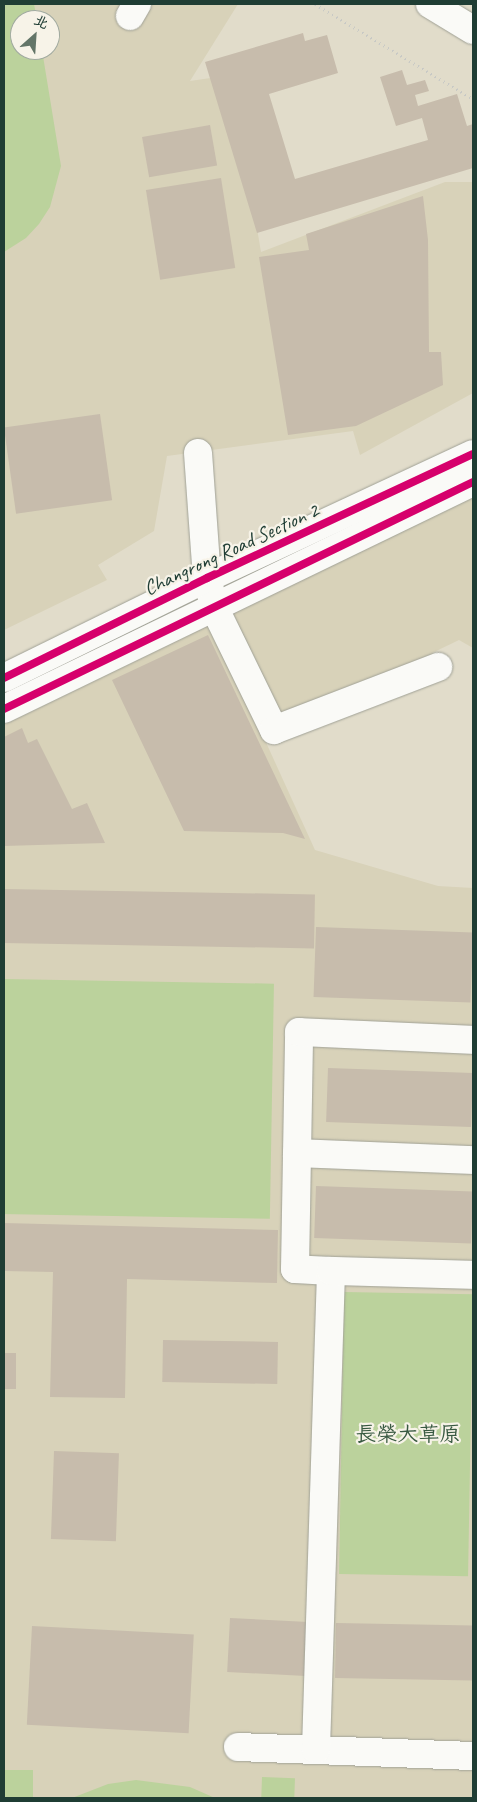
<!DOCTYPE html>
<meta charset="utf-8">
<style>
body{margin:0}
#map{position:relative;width:477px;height:1802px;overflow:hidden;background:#e1dcca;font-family:Caveat,"LXGW WenKai TC",sans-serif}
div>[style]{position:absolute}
.built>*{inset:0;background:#d8d2b9}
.green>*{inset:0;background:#bbd29c;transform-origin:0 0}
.building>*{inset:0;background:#c7bcac;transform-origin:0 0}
.path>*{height:3px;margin-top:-1.5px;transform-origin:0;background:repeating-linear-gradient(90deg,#c8c9c5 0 1px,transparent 0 5px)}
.roads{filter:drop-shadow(0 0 1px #a0a196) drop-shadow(0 0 1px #a0a196)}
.minor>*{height:28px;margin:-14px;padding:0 14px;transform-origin:14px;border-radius:14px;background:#fafaf7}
.cycleway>*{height:8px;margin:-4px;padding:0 4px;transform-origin:4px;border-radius:4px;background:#d6006c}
span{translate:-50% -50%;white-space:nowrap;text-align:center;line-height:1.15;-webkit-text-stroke:4.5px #f7f3e8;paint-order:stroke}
.street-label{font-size:21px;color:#1f3d34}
.park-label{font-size:21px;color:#385941}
.frame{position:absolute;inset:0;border:5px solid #1f3d34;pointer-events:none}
.north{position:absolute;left:10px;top:10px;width:50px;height:50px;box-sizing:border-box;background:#f7f3e8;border:1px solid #a1aaa0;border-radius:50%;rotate:26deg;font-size:14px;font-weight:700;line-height:20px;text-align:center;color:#1f3d34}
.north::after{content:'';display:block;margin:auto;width:18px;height:22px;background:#637568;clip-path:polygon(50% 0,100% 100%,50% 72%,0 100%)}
</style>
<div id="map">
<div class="built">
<i style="clip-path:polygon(evenodd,4px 4px,238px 4px,190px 81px,231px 75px,261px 252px,445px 182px,473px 182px,473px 393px,360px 455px,353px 431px,167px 456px,154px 531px,98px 565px,107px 580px,4px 630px,4px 4px,20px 20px,50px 20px,50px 50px,20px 50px,20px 20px)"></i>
<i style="clip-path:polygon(473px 497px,473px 648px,459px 640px,432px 653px,437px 660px,264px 738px,315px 850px,438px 886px,473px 888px,473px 1798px,4px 1798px,4px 725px)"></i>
</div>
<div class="green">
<i style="clip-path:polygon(4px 4px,34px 4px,37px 20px,20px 20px,20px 50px,42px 50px,61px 166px,50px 207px,39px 224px,26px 238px,4px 252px)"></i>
<i style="left:4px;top:979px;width:270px;height:235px;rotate:1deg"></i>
<i style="left:344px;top:1292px;width:129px;height:282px;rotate:1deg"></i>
<i style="left:4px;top:1770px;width:29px;height:28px"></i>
<i style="left:262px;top:1777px;width:33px;height:21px;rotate:2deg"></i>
<i style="clip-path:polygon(136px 1780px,190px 1787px,215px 1798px,72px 1798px,108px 1784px)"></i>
</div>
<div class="building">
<i style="clip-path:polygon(303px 33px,305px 41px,327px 35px,338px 73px,269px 94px,295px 179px,428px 140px,422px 118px,396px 126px,380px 77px,402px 70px,407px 85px,425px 80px,429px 91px,415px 95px,418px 106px,457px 94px,467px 126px,473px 124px,473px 168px,257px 233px,205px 62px)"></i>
<i style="left:210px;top:125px;width:41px;height:69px;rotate:80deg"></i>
<i style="left:221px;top:178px;width:91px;height:76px;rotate:81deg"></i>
<i style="clip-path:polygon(423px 196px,428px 240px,429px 352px,441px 352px,443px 385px,356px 426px,288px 435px,259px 257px,309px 250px,306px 234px)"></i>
<i style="left:100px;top:414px;width:87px;height:97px;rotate:82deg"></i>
<i style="clip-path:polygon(208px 635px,305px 839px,283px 833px,184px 831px,112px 680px)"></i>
<i style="clip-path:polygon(22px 728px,28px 743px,37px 739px,72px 809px,87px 803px,105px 843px,4px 846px,4px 737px)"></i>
<i style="left:4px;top:889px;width:311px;height:54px;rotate:1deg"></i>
<i style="left:316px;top:927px;width:157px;height:70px;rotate:2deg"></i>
<i style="left:328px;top:1068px;width:145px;height:54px;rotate:2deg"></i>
<i style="left:316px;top:1186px;width:157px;height:52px;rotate:2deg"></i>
<i style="clip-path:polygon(4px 1223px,278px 1230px,277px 1283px,127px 1279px,125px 1398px,50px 1397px,53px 1272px,4px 1271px)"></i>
<i style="left:163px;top:1340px;width:115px;height:42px;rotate:1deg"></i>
<i style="left:4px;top:1353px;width:12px;height:36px"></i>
<i style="left:54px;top:1451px;width:65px;height:88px;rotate:2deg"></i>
<i style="left:230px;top:1618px;width:88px;height:54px;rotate:3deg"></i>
<i style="left:336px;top:1623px;width:137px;height:55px;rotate:1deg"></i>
<i style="left:32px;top:1626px;width:162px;height:99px;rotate:3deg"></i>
</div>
<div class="path">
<i style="left:315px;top:4px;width:184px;rotate:31deg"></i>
</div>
<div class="roads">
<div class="minor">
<i style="left:430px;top:4px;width:50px;rotate:31.2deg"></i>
<i style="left:130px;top:16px;width:14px;rotate:-60deg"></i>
<i style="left:198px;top:453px;width:125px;rotate:85.9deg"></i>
<i style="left:207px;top:578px;width:30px;rotate:76deg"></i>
<i style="left:214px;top:607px;width:137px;rotate:64deg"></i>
<i style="left:274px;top:730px;width:176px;rotate:-21deg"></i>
<i style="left:4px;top:678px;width:226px;rotate:-26.2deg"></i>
<i style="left:207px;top:578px;width:293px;rotate:-25deg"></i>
<i style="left:4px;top:709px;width:521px;rotate:-25.83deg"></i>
<i style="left:297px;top:1153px;width:176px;rotate:2.3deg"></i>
<i style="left:331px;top:1271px;width:36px;rotate:-177deg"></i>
<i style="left:295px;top:1269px;width:237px;rotate:-89deg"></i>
<i style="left:299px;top:1032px;width:174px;rotate:2.6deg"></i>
<i style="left:238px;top:1747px;width:235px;rotate:2.2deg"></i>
<i style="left:316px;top:1749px;width:478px;rotate:-88.2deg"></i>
<i style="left:331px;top:1271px;width:142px;rotate:1.6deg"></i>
</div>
</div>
<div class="cycleway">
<i style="left:4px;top:678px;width:226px;rotate:-26.2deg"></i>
<i style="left:207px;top:578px;width:293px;rotate:-25deg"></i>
<i style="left:4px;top:709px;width:521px;rotate:-25.83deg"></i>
</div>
<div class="street-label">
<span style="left:231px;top:549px;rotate:-25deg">Changrong Road Section 2</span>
</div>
<div class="park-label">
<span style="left:408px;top:1434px">長榮大草原</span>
</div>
<div class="frame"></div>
<div class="north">北</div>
</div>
